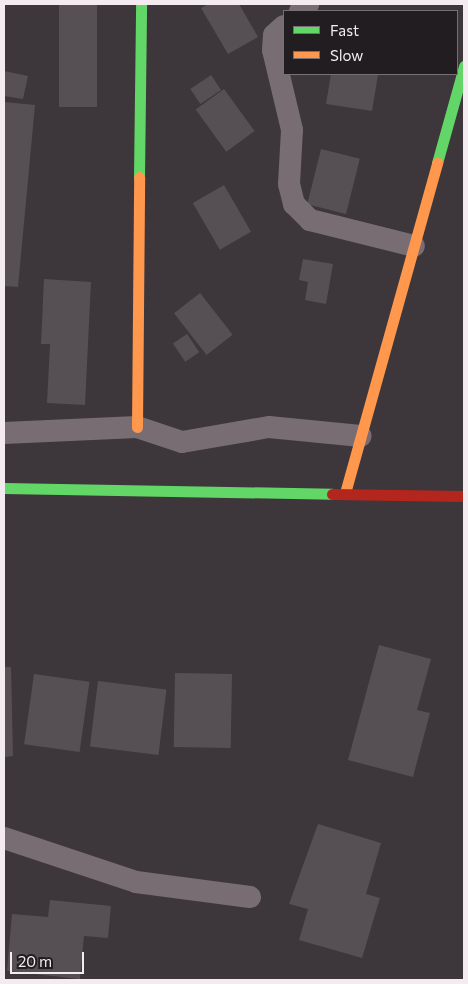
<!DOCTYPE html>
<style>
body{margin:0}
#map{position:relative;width:468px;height:984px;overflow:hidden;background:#3d363a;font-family:Commissioner,sans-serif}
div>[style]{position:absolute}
.building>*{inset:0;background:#565054;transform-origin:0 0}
.street>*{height:22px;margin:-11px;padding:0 11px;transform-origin:11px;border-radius:11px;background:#776d73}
.fast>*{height:11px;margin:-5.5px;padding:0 5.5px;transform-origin:5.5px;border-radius:5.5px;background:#63d668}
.slow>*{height:11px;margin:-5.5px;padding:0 5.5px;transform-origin:5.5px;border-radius:5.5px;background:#ff974d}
.jam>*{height:11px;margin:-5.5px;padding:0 5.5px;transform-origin:5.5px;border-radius:5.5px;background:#b3261e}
span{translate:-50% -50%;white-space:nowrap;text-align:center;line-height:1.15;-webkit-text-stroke:5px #221d20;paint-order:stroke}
.frame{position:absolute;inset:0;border:5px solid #f3ebf0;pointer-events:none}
.legend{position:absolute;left:283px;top:10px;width:175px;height:65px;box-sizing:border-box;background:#221d20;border:1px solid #766f73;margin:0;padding:6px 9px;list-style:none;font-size:15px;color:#f3ebf0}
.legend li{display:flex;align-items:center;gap:10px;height:25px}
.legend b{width:25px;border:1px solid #766f73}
.scale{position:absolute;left:10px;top:952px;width:74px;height:22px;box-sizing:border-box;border:2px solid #f3ebf0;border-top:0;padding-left:6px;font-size:15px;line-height:18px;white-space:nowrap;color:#f3ebf0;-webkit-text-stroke:4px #221d20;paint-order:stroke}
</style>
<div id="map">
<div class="building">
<i style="left:59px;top:4px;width:38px;height:103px"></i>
<i style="clip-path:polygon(208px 4px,239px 4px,258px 37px,228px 54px,201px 8px)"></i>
<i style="clip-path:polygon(4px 71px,28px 76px,23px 99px,4px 96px)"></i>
<i style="clip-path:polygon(331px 74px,378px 75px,372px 111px,326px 104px)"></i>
<i style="left:211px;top:75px;width:18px;height:25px;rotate:56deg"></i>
<i style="left:224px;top:89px;width:52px;height:35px;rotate:54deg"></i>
<i style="clip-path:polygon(4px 102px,35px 105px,18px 287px,4px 286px)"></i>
<i style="left:321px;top:149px;width:40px;height:57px;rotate:14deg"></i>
<i style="left:224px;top:185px;width:54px;height:36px;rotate:60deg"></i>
<i style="clip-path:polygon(303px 259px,333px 264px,326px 304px,305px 300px,308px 282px,299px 280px)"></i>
<i style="clip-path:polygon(44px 279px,91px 282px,85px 405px,47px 403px,50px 344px,41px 344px)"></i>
<i style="left:200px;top:293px;width:53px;height:33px;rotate:52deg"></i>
<i style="left:187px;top:334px;width:22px;height:17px;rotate:56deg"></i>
<i style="clip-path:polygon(379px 645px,431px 659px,417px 710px,430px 713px,413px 777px,348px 760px)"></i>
<i style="clip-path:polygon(4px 667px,11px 667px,13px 756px,4px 757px)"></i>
<i style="left:175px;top:673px;width:57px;height:74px;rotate:1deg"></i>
<i style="left:34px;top:674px;width:56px;height:71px;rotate:8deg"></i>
<i style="left:98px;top:681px;width:69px;height:66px;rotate:7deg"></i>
<i style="clip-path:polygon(318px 824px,381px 843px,366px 894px,380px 898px,362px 958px,299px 940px,308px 909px,289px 904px)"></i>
<i style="clip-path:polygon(50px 900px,111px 906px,108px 938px,84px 936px,80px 979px,7px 971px,12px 914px,48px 917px)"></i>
</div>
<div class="street">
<i style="left:300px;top:11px;width:11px;rotate:-41deg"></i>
<i style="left:284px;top:26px;width:13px;rotate:138deg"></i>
<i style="left:274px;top:35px;width:15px;rotate:94deg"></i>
<i style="left:273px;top:50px;width:82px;rotate:76.6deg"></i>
<i style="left:292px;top:130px;width:54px;rotate:93.2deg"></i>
<i style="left:289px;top:184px;width:21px;rotate:76deg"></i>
<i style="left:294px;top:204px;width:23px;rotate:45deg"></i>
<i style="left:310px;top:220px;width:107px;rotate:14deg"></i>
<i style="left:4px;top:433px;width:133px;rotate:-2.6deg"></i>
<i style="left:137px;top:427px;width:47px;rotate:18.4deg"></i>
<i style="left:182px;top:442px;width:88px;rotate:-9.8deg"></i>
<i style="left:269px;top:427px;width:92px;rotate:5.6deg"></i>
<i style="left:4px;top:838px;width:139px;rotate:18.4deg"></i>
<i style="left:136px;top:882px;width:115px;rotate:7.5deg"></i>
</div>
<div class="fast">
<i style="left:437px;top:163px;width:101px;rotate:-74.4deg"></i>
<i style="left:139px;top:177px;width:173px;rotate:-89.3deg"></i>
<i style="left:4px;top:488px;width:328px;rotate:1deg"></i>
</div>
<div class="slow">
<i style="left:137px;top:427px;width:250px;rotate:-89.5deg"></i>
<i style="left:345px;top:493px;width:343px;rotate:-74.4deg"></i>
</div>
<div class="jam">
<i style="left:332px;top:494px;width:132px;rotate:0.9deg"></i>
</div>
<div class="frame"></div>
<ul class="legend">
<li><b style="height:6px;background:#63d668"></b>Fast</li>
<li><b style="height:6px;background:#ff974d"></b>Slow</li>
</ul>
<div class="scale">20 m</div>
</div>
